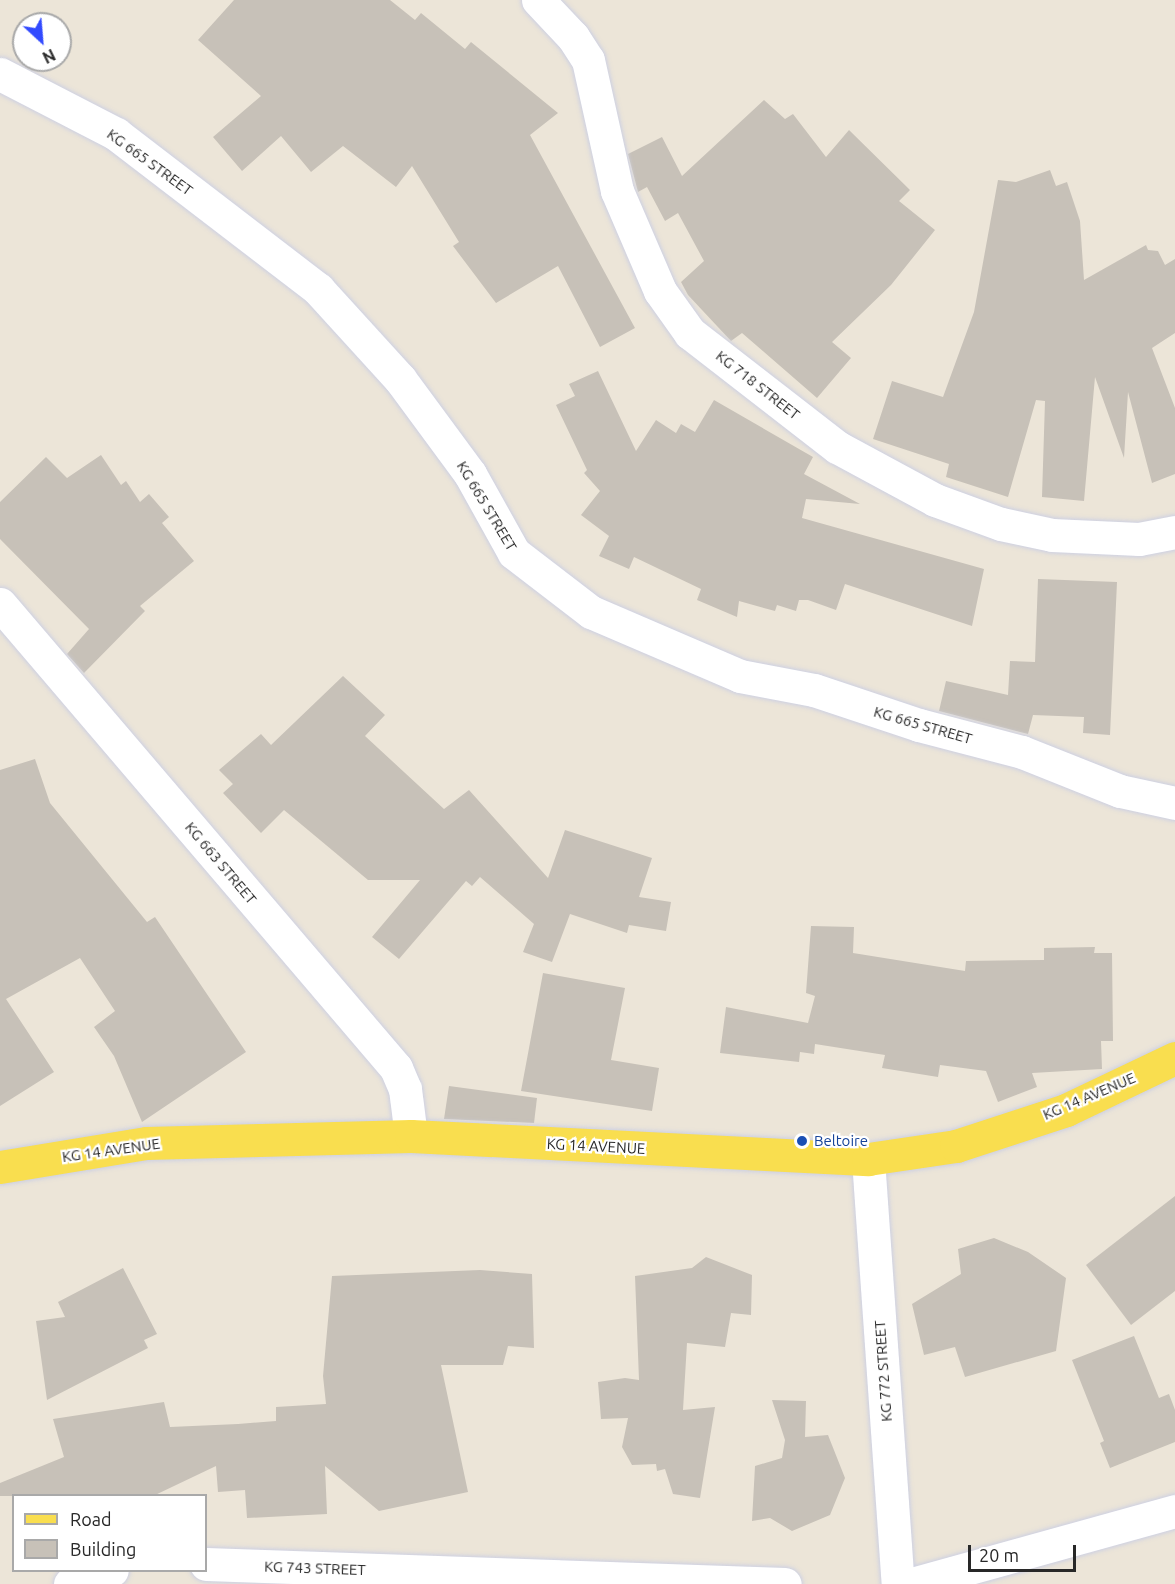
<!DOCTYPE html>
<style>
body{margin:0}
#map{position:relative;width:1175px;height:1584px;overflow:hidden;background:#ece5d8;font-family:Ubuntu,sans-serif}
div>[style]{position:absolute}
.building>*{inset:0;background:#c7c1b8}
.roads{filter:drop-shadow(0 0 2px #cdd0e2) drop-shadow(0 0 2px #cdd0e2)}
.minor>*{height:33px;margin:-16.5px;padding:0 16.5px;transform-origin:16.5px;border-radius:16.5px;background:#fff}
.major>*{height:33px;margin:-16.5px;padding:0 16.5px;transform-origin:16.5px;border-radius:16.5px;background:#f9de4f}
.dots>*{width:16px;height:16px;translate:-50% -50%;box-sizing:border-box;border:3px solid #fff;border-radius:50%}
span{translate:-50% -50%;white-space:nowrap;text-align:center;line-height:1.15;-webkit-text-stroke:4.5px #fff;paint-order:stroke}
.street-label{font-size:15px;color:#282828}
.transit-label{font-size:15px;color:#164399}
.left{translate:0 -50%;text-align:left}
.legend{position:absolute;left:12px;top:1494px;width:195px;height:78px;box-sizing:border-box;background:#fff;border:2px solid #a9a9a9;margin:0;padding:8px 10px;list-style:none;font-size:18px;color:#282828}
.legend li{display:flex;align-items:center;gap:12px;height:30px}
.legend b{width:30px;border:2px solid #a9a9a9}
.north{position:absolute;left:12px;top:12px;width:60px;height:60px;box-sizing:border-box;background:#fff;border:2px solid #a9a9a9;border-radius:50%;rotate:154deg;font-size:16px;font-weight:700;line-height:24px;text-align:center;color:#282828}
.north::after{content:'';display:block;margin:auto;width:21px;height:27px;background:#324aff;clip-path:polygon(50% 0,100% 100%,50% 72%,0 100%)}
.scale{position:absolute;left:968px;top:1545px;width:108px;height:27px;box-sizing:border-box;border:3px solid #282828;border-top:0;padding-left:8px;font-size:18px;line-height:21px;white-space:nowrap;color:#282828;-webkit-text-stroke:4px #fff;paint-order:stroke}
</style>
<div id="map">
<div class="building">
<i style="clip-path:polygon(234px 0,390px 0,415px 20px,421px 13px,465px 49px,471px 42px,558px 113px,530px 135px,635px 328px,600px 347px,558px 266px,496px 303px,453px 246px,459px 242px,412px 166px,396px 187px,343px 146px,311px 172px,281px 136px,242px 171px,213px 137px,261px 96px,198px 40px)"></i>
<i style="clip-path:polygon(764px 100px,785px 119px,793px 114px,826px 157px,849px 130px,910px 190px,899px 201px,935px 230px,891px 285px,832px 342px,851px 358px,817px 398px,742px 333px,731px 341px,688px 295px,681px 282px,704px 261px,678px 213px,665px 221px,647px 187px,638px 192px,628px 154px,662px 137px,682px 176px)"></i>
<i style="clip-path:polygon(1050px 170px,1056px 186px,1067px 182px,1080px 221px,1084px 280px,1146px 245px,1148px 250px,1158px 251px,1165px 265px,1175px 259px,1175px 333px,1152px 348px,1175px 408px,1175px 474px,1152px 483px,1128px 392px,1124px 458px,1095px 377px,1084px 501px,1042px 497px,1045px 401px,1036px 400px,1008px 497px,946px 477px,949px 464px,873px 439px,892px 381px,943px 397px,974px 312px,998px 180px,1016px 182px)"></i>
<i style="clip-path:polygon(598px 371px,636px 451px,656px 420px,676px 433px,681px 424px,695px 432px,714px 400px,813px 457px,804px 474px,860px 504px,806px 499px,802px 518px,984px 569px,972px 626px,845px 584px,836px 610px,808px 600px,799px 600px,796px 611px,777px 605px,775px 611px,739px 601px,737px 617px,697px 600px,701px 589px,634px 557px,629px 569px,599px 556px,609px 536px,581px 515px,600px 491px,584px 473px,587px 470px,556px 405px,575px 396px,569px 384px)"></i>
<i style="clip-path:polygon(101px 455px,121px 485px,126px 481px,140px 502px,149px 494px,169px 517px,162px 523px,194px 561px,140px 606px,145px 611px,84px 673px,67px 654px,89px 629px,0 539px,0 502px,46px 457px,67px 478px)"></i>
<i style="clip-path:polygon(1038px 579px,1117px 582px,1110px 735px,1083px 733px,1084px 717px,1033px 715px,1028px 734px,939px 711px,946px 681px,1008px 695px,1010px 661px,1035px 662px)"></i>
<i style="clip-path:polygon(343px 676px,385px 715px,365px 736px,444px 809px,469px 790px,548px 878px,565px 830px,652px 858px,639px 897px,671px 902px,666px 931px,629px 925px,627px 933px,570px 914px,552px 962px,523px 952px,534px 924px,480px 877px,472px 886px,466px 881px,399px 959px,372px 937px,420px 880px,368px 880px,284px 810px,261px 833px,223px 793px,233px 784px,219px 770px,261px 734px,271px 745px)"></i>
<i style="clip-path:polygon(35px 759px,50px 803px,147px 922px,155px 917px,246px 1052px,142px 1122px,114px 1056px,94px 1027px,115px 1011px,80px 958px,6px 999px,54px 1072px,0 1106px,0 770px)"></i>
<i style="clip-path:polygon(811px 926px,854px 927px,853px 953px,965px 971px,966px 961px,1044px 960px,1044px 948px,1095px 947px,1094px 953px,1112px 953px,1113px 1041px,1101px 1041px,1102px 1069px,1032px 1073px,1037px 1087px,998px 1102px,986px 1071px,940px 1065px,938px 1077px,882px 1068px,885px 1055px,815px 1044px,814px 1054px,800px 1052px,799px 1062px,720px 1053px,726px 1007px,808px 1023px,815px 996px,806px 993px)"></i>
<i style="clip-path:polygon(543px 973px,625px 988px,611px 1060px,659px 1068px,652px 1111px,521px 1091px)"></i>
<i style="clip-path:polygon(449px 1086px,537px 1098px,534px 1123px,444px 1119px)"></i>
<i style="clip-path:polygon(1175px 1196px,1175px 1291px,1131px 1325px,1086px 1265px)"></i>
<i style="clip-path:polygon(994px 1238px,1028px 1252px,1066px 1278px,1056px 1351px,965px 1377px,955px 1347px,924px 1355px,912px 1304px,961px 1274px,958px 1249px)"></i>
<i style="clip-path:polygon(706px 1257px,752px 1275px,751px 1315px,731px 1313px,725px 1347px,687px 1343px,683px 1410px,715px 1407px,700px 1498px,673px 1494px,665px 1469px,657px 1471px,656px 1464px,632px 1465px,622px 1447px,628px 1418px,601px 1419px,598px 1382px,625px 1378px,639px 1380px,635px 1276px,692px 1268px)"></i>
<i style="clip-path:polygon(123px 1268px,157px 1334px,144px 1340px,148px 1348px,47px 1400px,36px 1321px,65px 1317px,58px 1302px)"></i>
<i style="clip-path:polygon(480px 1270px,532px 1274px,534px 1348px,508px 1346px,503px 1365px,441px 1365px,468px 1492px,379px 1511px,325px 1466px,327px 1514px,247px 1518px,245px 1490px,218px 1492px,216px 1466px,153px 1496px,0 1496px,0 1483px,64px 1457px,53px 1419px,164px 1402px,170px 1427px,238px 1424px,276px 1421px,276px 1407px,326px 1404px,323px 1376px,332px 1276px)"></i>
<i style="clip-path:polygon(1134px 1336px,1159px 1398px,1169px 1394px,1175px 1410px,1175px 1442px,1110px 1468px,1100px 1443px,1104px 1441px,1072px 1360px)"></i>
<i style="clip-path:polygon(772px 1400px,806px 1401px,805px 1437px,828px 1435px,845px 1478px,830px 1515px,792px 1531px,770px 1518px,752px 1521px,755px 1466px,782px 1458px,785px 1440px)"></i>
</div>
<div class="roads">
<div class="minor">
<i style="left:538px;top:0;width:51px;rotate:46.6deg"></i>
<i style="left:573px;top:37px;width:27px;rotate:57deg"></i>
<i style="left:588px;top:60px;width:134px;rotate:77.5deg"></i>
<i style="left:617px;top:191px;width:109px;rotate:66.7deg"></i>
<i style="left:660px;top:291px;width:52px;rotate:54.5deg"></i>
<i style="left:690px;top:333px;width:186px;rotate:37.8deg"></i>
<i style="left:837px;top:447px;width:111px;rotate:28.4deg"></i>
<i style="left:935px;top:500px;width:70px;rotate:20deg"></i>
<i style="left:1001px;top:524px;width:52px;rotate:12.2deg"></i>
<i style="left:1052px;top:535px;width:87px;rotate:2.6deg"></i>
<i style="left:1139px;top:539px;width:37px;rotate:-11deg"></i>
<i style="left:0;top:74px;width:131px;rotate:27.3deg"></i>
<i style="left:116px;top:134px;width:255px;rotate:37.5deg"></i>
<i style="left:318px;top:289px;width:122px;rotate:47.7deg"></i>
<i style="left:400px;top:379px;width:118px;rotate:53.6deg"></i>
<i style="left:470px;top:474px;width:90px;rotate:60.9deg"></i>
<i style="left:514px;top:553px;width:97px;rotate:37.5deg"></i>
<i style="left:591px;top:612px;width:162px;rotate:23.2deg"></i>
<i style="left:740px;top:676px;width:75px;rotate:10.7deg"></i>
<i style="left:814px;top:690px;width:111px;rotate:18.4deg"></i>
<i style="left:919px;top:725px;width:106px;rotate:14.7deg"></i>
<i style="left:1022px;top:752px;width:105px;rotate:21.7deg"></i>
<i style="left:1120px;top:791px;width:56px;rotate:12.3deg"></i>
<i style="left:0;top:604px;width:610px;rotate:49.52deg"></i>
<i style="left:396px;top:1068px;width:23px;rotate:67deg"></i>
<i style="left:405px;top:1089px;width:47px;rotate:82.7deg"></i>
<i style="left:868px;top:1159px;width:426px;rotate:86deg"></i>
<i style="left:206px;top:1564px;width:579px;rotate:1.98deg"></i>
<i style="left:70px;top:1584px;width:44px;rotate:-18.4deg"></i>
<i style="left:912px;top:1584px;width:273px;rotate:-15.5deg"></i>
</div>
<div class="major">
<i style="left:0;top:1167px;width:148px;rotate:-9.3deg"></i>
<i style="left:146px;top:1143px;width:265px;rotate:-1.5deg"></i>
<i style="left:411px;top:1136px;width:458px;rotate:2.9deg"></i>
<i style="left:868px;top:1159px;width:89px;rotate:-8.4deg"></i>
<i style="left:956px;top:1146px;width:116px;rotate:-18.1deg"></i>
<i style="left:1066px;top:1110px;width:121px;rotate:-25.5deg"></i>
</div>
</div>
<div class="dots">
<i style="left:802px;top:1141px;background:#1a4fb4"></i>
</div>
<div class="street-label">
<span style="left:150px;top:162px;rotate:36deg">KG 665 STREET</span>
<span style="left:758px;top:385px;rotate:38deg">KG 718 STREET</span>
<span style="left:487px;top:506px;rotate:59deg">KG 665 STREET</span>
<span style="left:923px;top:725px;rotate:16deg">KG 665 STREET</span>
<span style="left:221px;top:863px;rotate:50deg">KG 663 STREET</span>
<span style="left:1089px;top:1096px;rotate:-23deg">KG 14 AVENUE</span>
<span style="left:596px;top:1146px;rotate:3deg">KG 14 AVENUE</span>
<span style="left:111px;top:1150px;rotate:-8deg">KG 14 AVENUE</span>
<span style="left:883px;top:1371px;rotate:-94deg">KG 772 STREET</span>
<span style="left:315px;top:1568px;rotate:2deg">KG 743 STREET</span>
</div>
<div class="transit-label">
<span class="left" style="left:814px;top:1141px">Beltoire</span>
</div>
<ul class="legend">
<li><b style="height:8px;background:#f9de4f"></b>Road</li>
<li><b style="height:16px;background:#c7c1b8"></b>Building</li>
</ul>
<div class="north">N</div>
<div class="scale">20 m</div>
</div>
